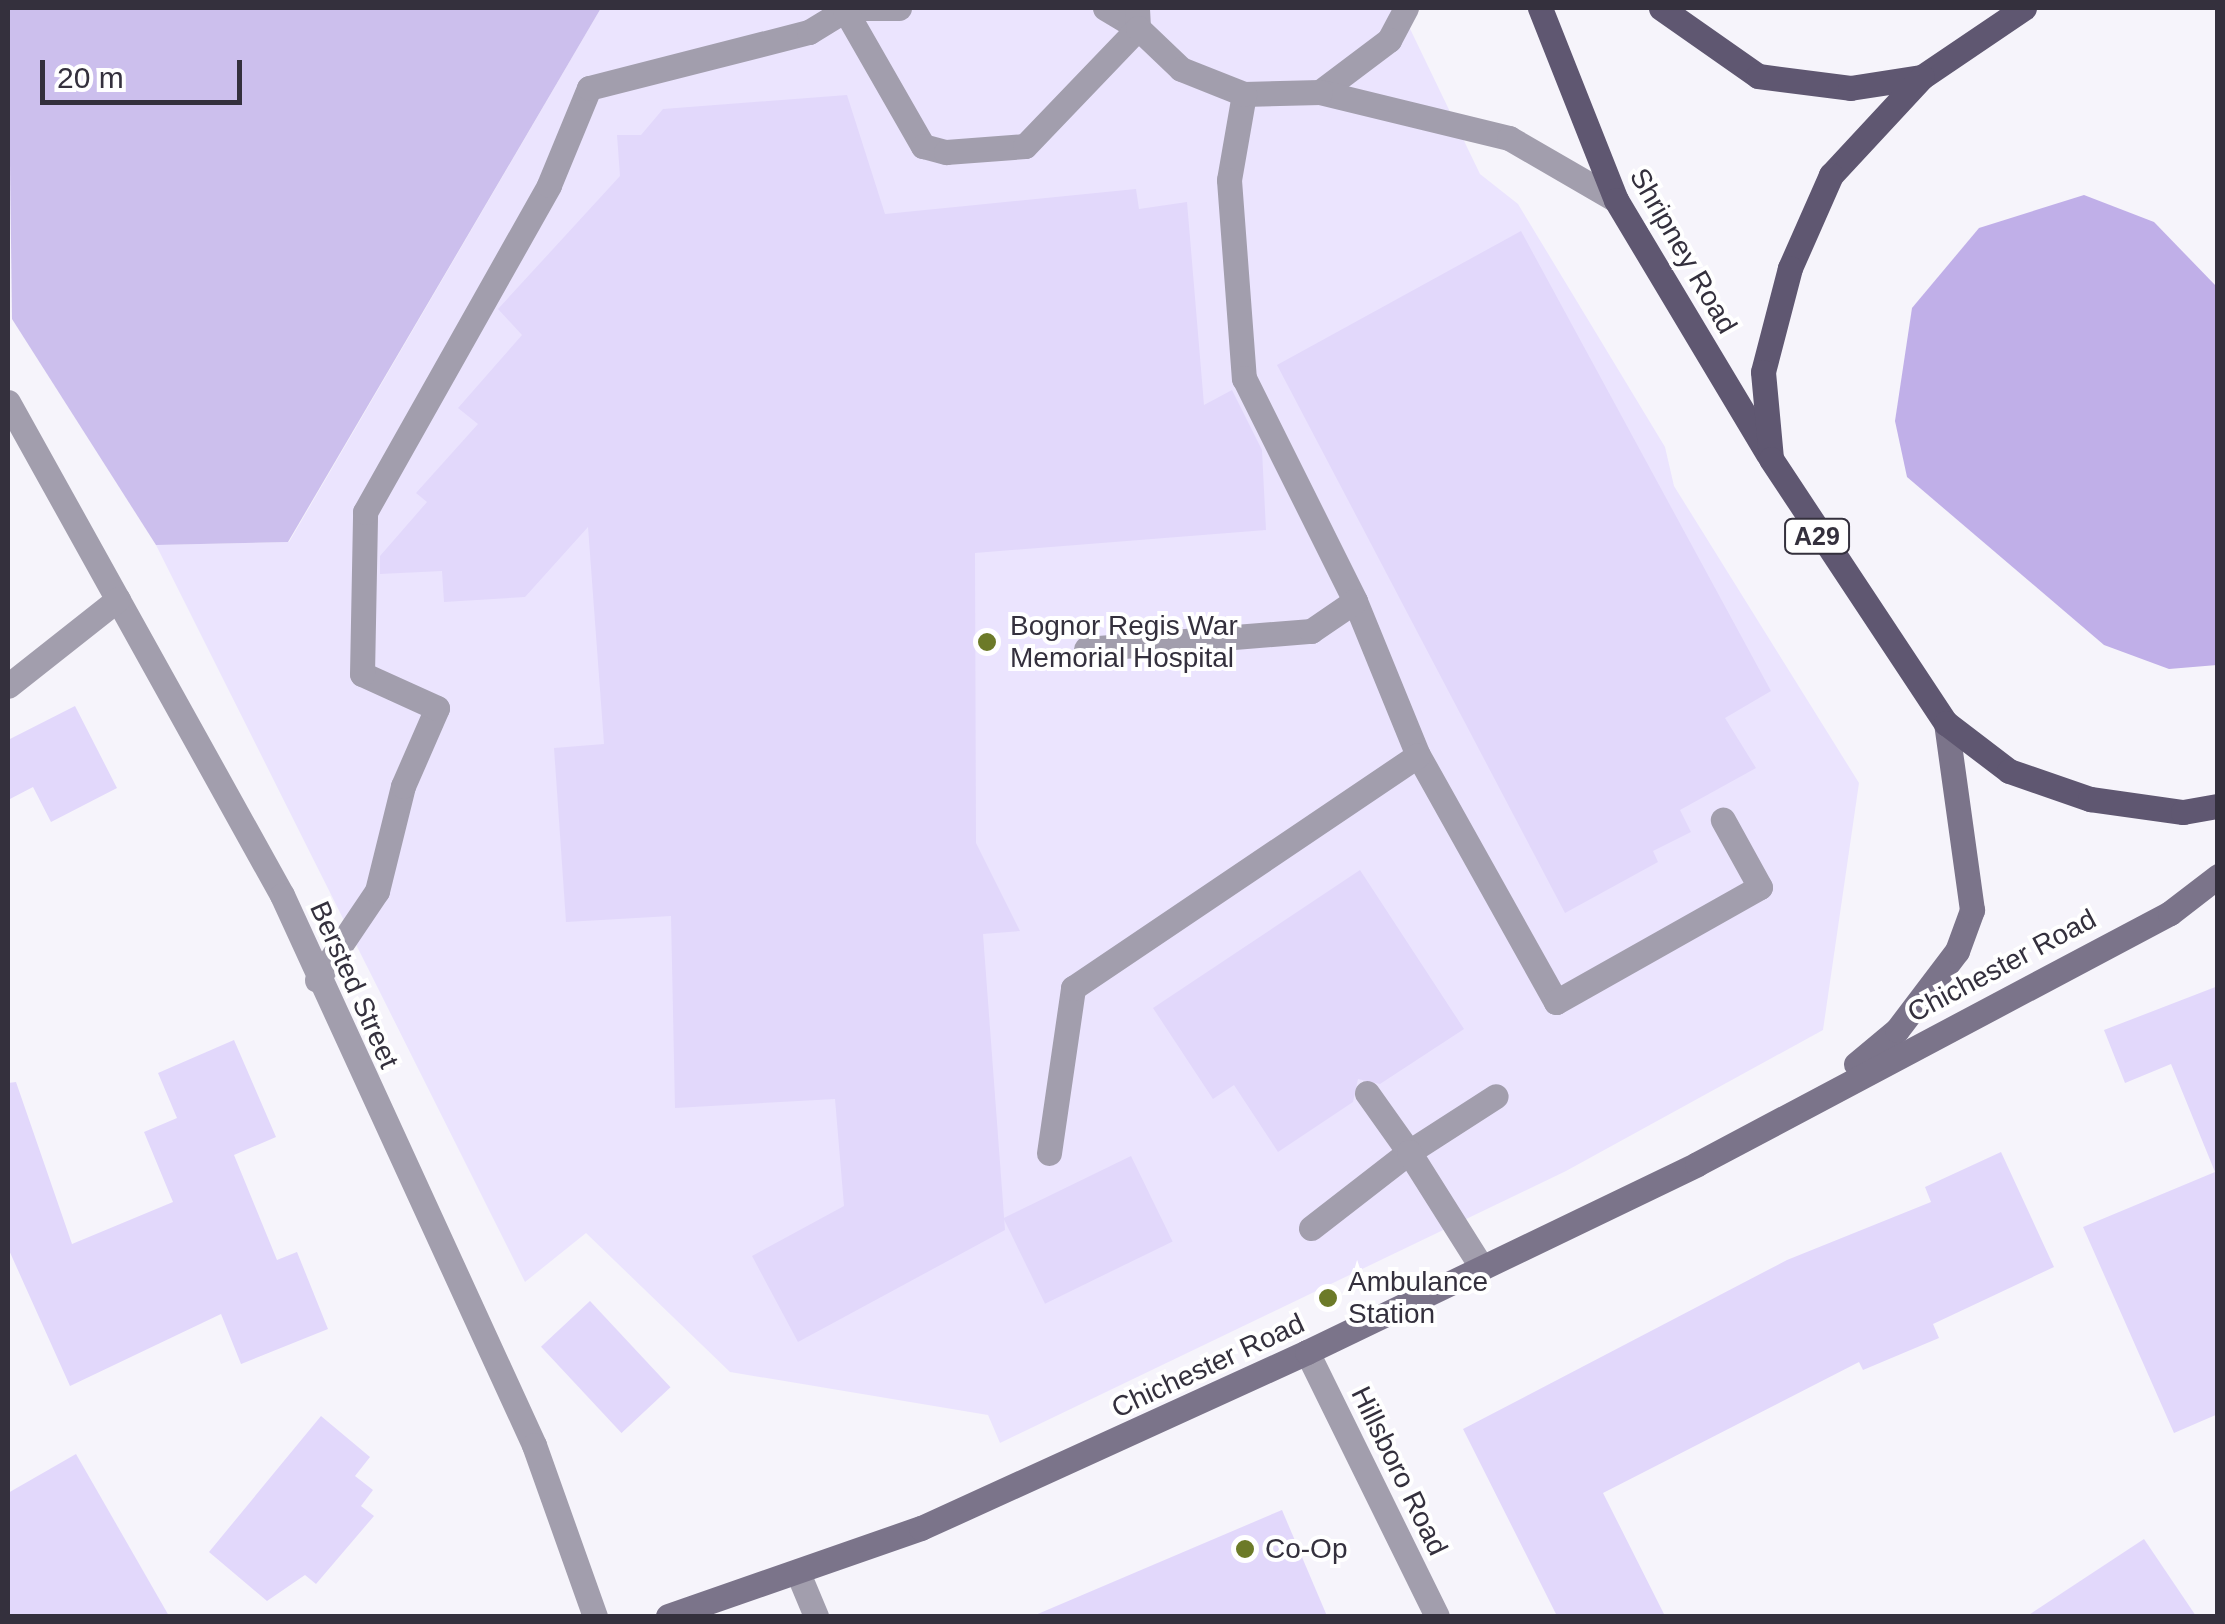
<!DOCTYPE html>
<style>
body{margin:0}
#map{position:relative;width:2225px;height:1624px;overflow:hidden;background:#f6f4fb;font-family:Helvetica,sans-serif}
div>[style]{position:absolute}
.built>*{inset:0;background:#ebe4fe}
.green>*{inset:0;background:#ccbfed}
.forest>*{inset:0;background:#c0afe8}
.building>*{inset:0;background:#e2d8fb;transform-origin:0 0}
.service>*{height:25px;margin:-12.5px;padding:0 12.5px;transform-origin:12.5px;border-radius:12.5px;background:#a29ead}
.minor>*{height:25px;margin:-12.5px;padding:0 12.5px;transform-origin:12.5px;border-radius:12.5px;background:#a29ead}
.secondary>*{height:25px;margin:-12.5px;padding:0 12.5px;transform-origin:12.5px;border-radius:12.5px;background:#7b748a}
.primary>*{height:25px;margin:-12.5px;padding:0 12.5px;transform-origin:12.5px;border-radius:12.5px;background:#5f5771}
.dots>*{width:28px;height:28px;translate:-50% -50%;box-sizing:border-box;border:5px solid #fff;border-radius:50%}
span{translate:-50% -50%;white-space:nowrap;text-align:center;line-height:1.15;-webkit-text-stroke:8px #fff;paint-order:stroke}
.shield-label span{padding:2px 8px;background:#fff;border:2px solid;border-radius:8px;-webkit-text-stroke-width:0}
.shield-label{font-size:25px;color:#34303d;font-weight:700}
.street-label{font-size:28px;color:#34303d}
.poi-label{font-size:28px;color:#34303d}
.left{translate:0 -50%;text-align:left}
.frame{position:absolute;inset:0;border:10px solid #34303d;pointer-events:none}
.scale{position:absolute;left:40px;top:60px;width:202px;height:45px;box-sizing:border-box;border:5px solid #34303d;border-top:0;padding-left:12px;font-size:30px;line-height:35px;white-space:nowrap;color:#34303d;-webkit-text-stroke:8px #fff;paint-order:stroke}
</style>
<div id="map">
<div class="built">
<i style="clip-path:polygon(601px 8px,1400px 8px,1480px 174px,1518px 204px,1665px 447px,1674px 486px,1859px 783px,1823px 1030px,1566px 1171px,1000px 1443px,988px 1415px,730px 1372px,586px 1233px,525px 1282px,156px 545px,289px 542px)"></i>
</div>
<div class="green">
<i style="clip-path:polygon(8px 8px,601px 8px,288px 542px,156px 545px,12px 319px)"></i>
</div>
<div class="forest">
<i style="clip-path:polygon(2084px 195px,2154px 222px,2217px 287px,2217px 665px,2169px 669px,2104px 645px,1907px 477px,1895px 421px,1912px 308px,1979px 228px)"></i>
</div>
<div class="building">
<i style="clip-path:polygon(847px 95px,885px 214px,1136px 189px,1139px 209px,1187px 202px,1204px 405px,1232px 390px,1262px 450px,1266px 530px,975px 553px,976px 843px,1020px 931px,983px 934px,1005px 1230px,798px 1342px,752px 1256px,844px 1206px,835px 1099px,675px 1108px,671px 916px,566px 922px,554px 748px,604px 744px,588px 527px,525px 597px,444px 602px,442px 571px,380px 574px,380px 556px,427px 502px,416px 493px,478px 424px,458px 408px,522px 335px,498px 309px,620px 176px,617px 135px,641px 135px,663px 109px)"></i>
<i style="clip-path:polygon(1521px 231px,1771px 691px,1725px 718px,1756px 768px,1680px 810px,1691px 832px,1653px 851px,1658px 862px,1565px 913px,1277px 365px)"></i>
<i style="clip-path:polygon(75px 706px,117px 788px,51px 822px,33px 787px,8px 800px,8px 740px)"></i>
<i style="clip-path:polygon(1360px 870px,1464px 1029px,1380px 1084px,1358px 1079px,1353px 1102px,1278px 1152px,1234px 1085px,1213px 1099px,1153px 1008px)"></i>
<i style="clip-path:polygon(2218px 986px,2218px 1414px,2174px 1433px,2083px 1227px,2215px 1172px,2171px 1064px,2125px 1083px,2104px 1030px)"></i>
<i style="clip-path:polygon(234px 1040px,276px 1137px,234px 1155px,277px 1260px,297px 1252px,328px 1329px,241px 1364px,221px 1314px,70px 1386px,8px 1248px,8px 1083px,16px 1082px,72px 1244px,173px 1202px,144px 1132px,177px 1118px,158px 1073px)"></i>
<i style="clip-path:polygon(2001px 1152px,2054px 1267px,1933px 1324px,1939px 1338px,1863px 1370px,1859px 1362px,1603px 1493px,1665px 1616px,1557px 1616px,1463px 1429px,1787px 1260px,1931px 1202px,1925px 1187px)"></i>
<i style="left:1131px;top:1156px;width:95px;height:142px;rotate:64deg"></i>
<i style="left:590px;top:1301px;width:118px;height:67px;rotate:47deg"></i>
<i style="clip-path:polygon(321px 1416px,370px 1457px,355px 1476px,373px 1490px,361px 1506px,374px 1516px,316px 1584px,305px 1575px,267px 1601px,209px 1552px)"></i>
<i style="clip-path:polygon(76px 1454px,169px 1616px,8px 1616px,8px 1493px)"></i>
<i style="clip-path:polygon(1282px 1510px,1327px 1616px,1033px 1616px)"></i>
<i style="clip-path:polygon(2144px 1539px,2196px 1616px,2027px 1616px)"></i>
</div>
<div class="service">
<i style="left:843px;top:8px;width:56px"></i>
<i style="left:1105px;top:8px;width:39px;rotate:31deg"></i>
<i style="left:1138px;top:28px;width:20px;rotate:-93deg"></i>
<i style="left:1406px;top:8px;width:36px;rotate:118deg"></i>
<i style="left:1389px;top:40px;width:86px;rotate:143deg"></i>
<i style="left:1320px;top:92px;width:195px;rotate:13.7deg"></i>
<i style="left:1509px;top:138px;width:124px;rotate:30.1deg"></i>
<i style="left:1320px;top:92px;width:76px;rotate:178.5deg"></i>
<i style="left:1244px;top:94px;width:87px;rotate:99.9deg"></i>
<i style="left:1229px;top:180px;width:199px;rotate:85.7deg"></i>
<i style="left:1244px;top:378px;width:249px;rotate:63.5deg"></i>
<i style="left:1355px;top:601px;width:166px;rotate:67.8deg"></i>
<i style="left:1418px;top:755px;width:283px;rotate:60.8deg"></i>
<i style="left:1556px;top:1002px;width:234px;rotate:-29.4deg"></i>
<i style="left:1760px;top:887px;width:77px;rotate:-118.9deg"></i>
<i style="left:1086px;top:649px;width:226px;rotate:-4.6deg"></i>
<i style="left:1311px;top:631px;width:53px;rotate:-34.3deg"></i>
<i style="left:317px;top:980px;width:107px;rotate:-56deg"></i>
<i style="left:377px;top:891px;width:108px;rotate:-76.1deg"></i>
<i style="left:403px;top:786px;width:85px;rotate:-66.4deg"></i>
<i style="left:437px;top:708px;width:82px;rotate:-155.6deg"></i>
<i style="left:362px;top:674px;width:162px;rotate:-88.9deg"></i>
<i style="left:365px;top:512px;width:375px;rotate:-60.6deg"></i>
<i style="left:549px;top:185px;width:105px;rotate:-67.6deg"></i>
<i style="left:589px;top:88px;width:227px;rotate:-14.3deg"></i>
<i style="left:809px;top:32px;width:42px;rotate:-31.4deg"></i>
<i style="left:845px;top:10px;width:157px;rotate:60.2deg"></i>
<i style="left:923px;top:146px;width:24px;rotate:15deg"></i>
<i style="left:946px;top:152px;width:79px;rotate:-4.3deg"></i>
<i style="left:1025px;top:146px;width:163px;rotate:-46.2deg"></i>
<i style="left:1138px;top:28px;width:59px;rotate:43.6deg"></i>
<i style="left:1181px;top:69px;width:68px;rotate:21.6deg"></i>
<i style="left:1367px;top:1093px;width:72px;rotate:54.6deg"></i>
<i style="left:1409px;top:1152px;width:103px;rotate:-32.8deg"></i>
<i style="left:1049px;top:1153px;width:167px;rotate:-81.7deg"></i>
<i style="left:1073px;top:988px;width:416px;rotate:-34deg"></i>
<i style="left:1311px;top:1228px;width:124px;rotate:-37.8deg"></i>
<i style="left:1409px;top:1152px;width:137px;rotate:57.8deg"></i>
</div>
<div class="minor">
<i style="left:8px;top:402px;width:564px;rotate:60.94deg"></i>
<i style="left:282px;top:895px;width:605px;rotate:65.38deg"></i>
<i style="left:534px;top:1445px;width:182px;rotate:70.4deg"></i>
<i style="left:8px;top:686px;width:140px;rotate:-38.3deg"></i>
<i style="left:1307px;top:1352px;width:294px;rotate:63.8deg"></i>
<i style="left:798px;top:1573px;width:47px;rotate:67.3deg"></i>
</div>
<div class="secondary">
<i style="left:1856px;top:1064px;width:53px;rotate:-39.7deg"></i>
<i style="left:1897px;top:1030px;width:99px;rotate:-52.8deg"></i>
<i style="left:1957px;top:951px;width:44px;rotate:-69.9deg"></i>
<i style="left:1972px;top:910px;width:189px;rotate:-97.9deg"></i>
<i style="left:668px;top:1616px;width:268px;rotate:-19.2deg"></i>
<i style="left:921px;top:1528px;width:424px;rotate:-24.5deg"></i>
<i style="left:1307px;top:1352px;width:433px;rotate:-25.7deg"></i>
<i style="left:1697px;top:1164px;width:535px;rotate:-27.95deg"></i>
<i style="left:2170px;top:913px;width:61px;rotate:-37.6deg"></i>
</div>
<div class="primary">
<i style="left:1540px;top:8px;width:206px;rotate:68.4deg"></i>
<i style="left:1616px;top:200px;width:296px;rotate:59.1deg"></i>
<i style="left:1661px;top:8px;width:118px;rotate:35deg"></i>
<i style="left:1758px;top:76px;width:93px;rotate:7.4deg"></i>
<i style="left:1850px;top:88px;width:73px;rotate:-8.7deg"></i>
<i style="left:2024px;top:8px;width:123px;rotate:145.9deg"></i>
<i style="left:1922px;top:77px;width:134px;rotate:132.9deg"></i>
<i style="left:1831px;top:175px;width:102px;rotate:113.8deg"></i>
<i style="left:1790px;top:268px;width:107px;rotate:104.6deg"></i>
<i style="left:1763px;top:372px;width:87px;rotate:84.7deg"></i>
<i style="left:1771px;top:459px;width:317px;rotate:56.5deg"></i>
<i style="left:1946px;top:723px;width:79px;rotate:37.3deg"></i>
<i style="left:2009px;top:771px;width:86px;rotate:19.1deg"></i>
<i style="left:2090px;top:799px;width:94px;rotate:8deg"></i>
<i style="left:2183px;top:812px;width:36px;rotate:-10deg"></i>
</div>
<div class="dots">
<i style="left:987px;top:642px;background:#6c7a28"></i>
<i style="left:1328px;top:1298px;background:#6c7a28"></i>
<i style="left:1245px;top:1549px;background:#6c7a28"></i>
</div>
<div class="shield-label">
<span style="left:1817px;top:536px">A29</span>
</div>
<div class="street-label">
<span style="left:1683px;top:251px;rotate:60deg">Shripney Road</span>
<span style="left:2002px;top:966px;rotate:-28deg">Chichester Road</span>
<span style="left:354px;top:985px;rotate:66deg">Bersted Street</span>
<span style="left:1208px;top:1366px;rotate:-25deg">Chichester Road</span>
<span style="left:1399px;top:1471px;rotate:64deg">Hillsboro Road</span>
</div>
<div class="poi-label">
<span class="left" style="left:1010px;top:642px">Bognor Regis War<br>Memorial Hospital</span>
<span class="left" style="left:1348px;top:1298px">Ambulance<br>Station</span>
<span class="left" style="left:1265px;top:1549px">Co-Op</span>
</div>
<div class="frame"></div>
<div class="scale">20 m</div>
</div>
